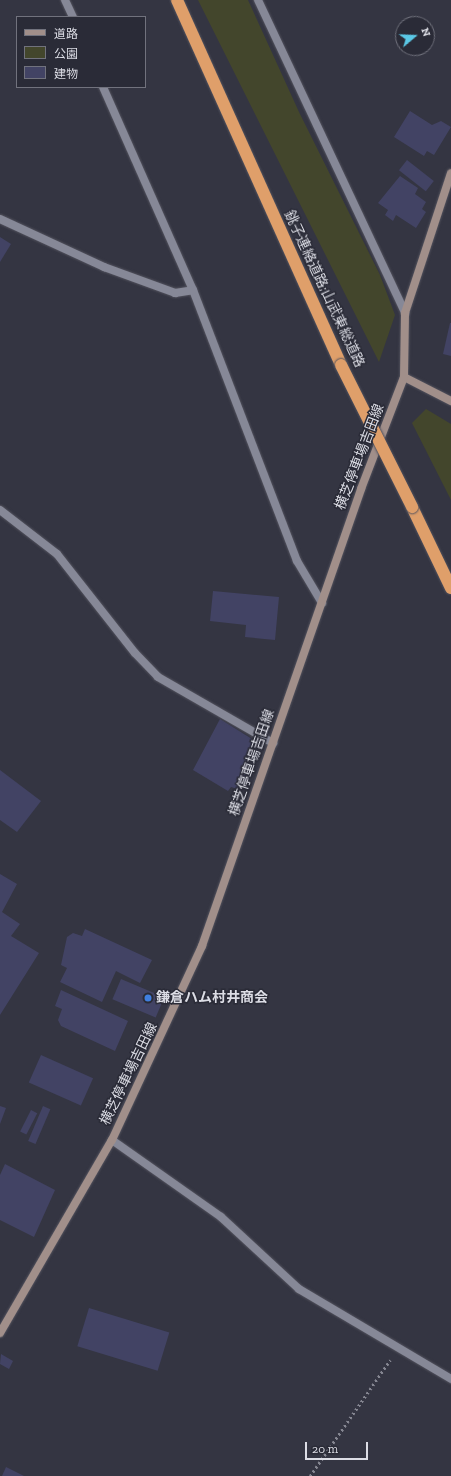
<!DOCTYPE html>
<meta charset="utf-8">
<style>
body{margin:0}
#map{position:relative;width:451px;height:1476px;overflow:hidden;background:#343542;font-family:"Zilla Slab","Noto Sans JP",serif}
div>[style]{position:absolute}
.green>*{inset:0;background:#43462c}
.building>*{inset:0;background:#424364;transform-origin:0 0}
.path>*{height:2.5px;margin-top:-1.25px;transform-origin:0;background:repeating-linear-gradient(90deg,#858691 0 2px,transparent 0 5px)}
.roads{filter:drop-shadow(0 0 1px #52525d) drop-shadow(0 0 1px #52525d)}
.lane>*{height:8px;margin:-4px;padding:0 4px;transform-origin:4px;border-radius:4px;background:#868897}
.street>*{height:8px;margin:-4px;padding:0 4px;transform-origin:4px;border-radius:4px;background:#868897}
.secondary>*{height:8px;margin:-4px;padding:0 4px;transform-origin:4px;border-radius:4px;background:#a18f8a}
.highway>*{height:12px;margin:-6px;padding:0 6px;transform-origin:6px;border-radius:6px;background:#df9f6a}
.bridges{filter:drop-shadow(0 0 1px #52525d) drop-shadow(0 0 1px #52525d)}
.highway-bridge>*{height:12px;margin:-6px;padding:0 6px;transform-origin:6px;border-radius:6px;background:#df9f6a}
.dots>*{width:11px;height:11px;translate:-50% -50%;box-sizing:border-box;border:2px solid #2a2b37;border-radius:50%}
span{translate:-50% -50%;white-space:nowrap;text-align:center;line-height:1.15;-webkit-text-stroke:3px #2a2b37;paint-order:stroke}
.street-label{font-size:14px;color:#dcdde5}
.poi-label{font-size:14px;color:#dcdde5;font-weight:700}
.left{translate:0 -50%;text-align:left}
.legend{position:absolute;left:16px;top:16px;width:130px;height:72px;box-sizing:border-box;background:#2a2b37;border:1px solid #71727d;margin:0;padding:5px 7px;list-style:none;font-size:12px;color:#dcdde5}
.legend li{display:flex;align-items:center;gap:8px;height:20px}
.legend b{width:20px;border:1px solid #71727d}
.north{position:absolute;left:395px;top:16px;width:40px;height:40px;box-sizing:border-box;background:#2a2b37;border:1px solid #71727d;border-radius:50%;rotate:71deg;font-size:11px;font-weight:700;line-height:16px;text-align:center;color:#dcdde5}
.north::after{content:'';display:block;margin:auto;width:14px;height:18px;background:#5bc8e6;clip-path:polygon(50% 0,100% 100%,50% 72%,0 100%)}
.scale{position:absolute;left:305px;top:1442px;width:63px;height:18px;box-sizing:border-box;border:2px solid #dcdde5;border-top:0;padding-left:5px;font-size:12px;line-height:14px;white-space:nowrap;color:#dcdde5;-webkit-text-stroke:3px #2a2b37;paint-order:stroke}
</style>
<div id="map">
<div class="green">
<i style="clip-path:polygon(198px 0,248px 0,299px 112px,380px 275px,395px 315px,379px 362px)"></i>
<i style="clip-path:polygon(426px 409px,451px 424px,451px 500px,412px 423px)"></i>
</div>
<div class="building">
<i style="clip-path:polygon(410px 111px,432px 125px,441px 121px,451px 127px,434px 155px,427px 151px,424px 156px,394px 137px)"></i>
<i style="left:407px;top:160px;width:34px;height:13px;rotate:38deg"></i>
<i style="clip-path:polygon(400px 176px,418px 188px,415px 194px,426px 202px,422px 209px,426px 212px,416px 228px,396px 215px,393px 221px,385px 215px,388px 210px,378px 203px)"></i>
<i style="clip-path:polygon(0 237px,11px 244px,0 262px)"></i>
<i style="clip-path:polygon(450px 323px,451px 323px,451px 356px,443px 354px)"></i>
<i style="clip-path:polygon(213px 591px,279px 597px,275px 640px,245px 637px,246px 625px,210px 621px)"></i>
<i style="clip-path:polygon(220px 719px,257px 742px,241px 770px,246px 774px,238px 789px,231px 787px,228px 791px,193px 770px)"></i>
<i style="clip-path:polygon(0 770px,41px 801px,17px 832px,0 820px)"></i>
<i style="clip-path:polygon(0 874px,17px 884px,2px 912px,20px 924px,11px 936px,39px 953px,0 1015px)"></i>
<i style="clip-path:polygon(85px 929px,152px 960px,140px 983px,116px 971px,102px 1002px,60px 982px,67px 968px,61px 965px,67px 937px,73px 933px,82px 936px)"></i>
<i style="left:121px;top:979px;width:47px;height:22px;rotate:23deg"></i>
<i style="clip-path:polygon(61px 990px,128px 1021px,115px 1051px,61px 1026px,58px 1020px,62px 1009px,55px 1006px)"></i>
<i style="left:41px;top:1055px;width:57px;height:30px;rotate:24deg"></i>
<i style="clip-path:polygon(0 1106px,6px 1108px,0 1124px)"></i>
<i style="left:43px;top:1106px;width:8px;height:38px;rotate:23deg"></i>
<i style="left:31px;top:1110px;width:7px;height:24px;rotate:27deg"></i>
<i style="clip-path:polygon(5px 1164px,55px 1190px,34px 1237px,0 1220px,0 1175px)"></i>
<i style="left:89px;top:1308px;width:84px;height:40px;rotate:17deg"></i>
<i style="clip-path:polygon(1px 1354px,13px 1361px,9px 1369px,0 1364px)"></i>
<i style="clip-path:polygon(6px 1467px,24px 1476px,2px 1476px)"></i>
</div>
<div class="path">
<i style="left:310px;top:1476px;width:141px;rotate:-55.4deg"></i>
</div>
<div class="roads">
<div class="lane">
<i style="left:0;top:510px;width:72px;rotate:37.7deg"></i>
<i style="left:57px;top:554px;width:126px;rotate:51.8deg"></i>
<i style="left:135px;top:653px;width:33px;rotate:46deg"></i>
<i style="left:158px;top:677px;width:133px;rotate:29.9deg"></i>
</div>
<div class="street">
<i style="left:65px;top:0;width:19px;rotate:65deg"></i>
<i style="left:258px;top:0;width:346px;rotate:64.8deg"></i>
<i style="left:103px;top:87px;width:222px;rotate:66.1deg"></i>
<i style="left:193px;top:290px;width:290px;rotate:69deg"></i>
<i style="left:297px;top:561px;width:49px;rotate:59.2deg"></i>
<i style="left:0;top:219px;width:115px;rotate:24.8deg"></i>
<i style="left:104px;top:267px;width:76px;rotate:20.1deg"></i>
<i style="left:175px;top:293px;width:18px;rotate:-9deg"></i>
<i style="left:112px;top:1140px;width:133px;rotate:35.2deg"></i>
<i style="left:221px;top:1217px;width:106px;rotate:42.7deg"></i>
<i style="left:299px;top:1289px;width:177px;rotate:30.6deg"></i>
</div>
<div class="secondary">
<i style="left:404px;top:377px;width:53px;rotate:27.1deg"></i>
<i style="left:0;top:1333px;width:223px;rotate:-59.9deg"></i>
<i style="left:112px;top:1140px;width:214px;rotate:-65.1deg"></i>
<i style="left:202px;top:946px;width:484px;rotate:-70.8deg"></i>
<i style="left:361px;top:489px;width:120px;rotate:-69deg"></i>
<i style="left:404px;top:377px;width:64px;rotate:-89.1deg"></i>
<i style="left:405px;top:313px;width:147px;rotate:-71.8deg"></i>
</div>
<div class="highway">
<i style="left:177px;top:0;width:400px;rotate:65.8deg"></i>
<i style="left:412px;top:507px;width:90px;rotate:64.3deg"></i>
</div>
</div>
<div class="bridges">
<div class="highway-bridge">
<i style="left:341px;top:365px;width:159px;rotate:63.4deg"></i>
</div>
</div>
<div class="dots">
<i style="left:148px;top:998px;background:#3f7fe0"></i>
</div>
<div class="street-label">
<span style="left:324px;top:289px;rotate:65deg">銚子連絡道路;山武東総道路</span>
<span style="left:360px;top:457px;rotate:-69deg">横芝停車場吉田線</span>
<span style="left:252px;top:763px;rotate:-71deg">横芝停車場吉田線</span>
<span style="left:129px;top:1074px;rotate:-64deg">横芝停車場吉田線</span>
</div>
<div class="poi-label">
<span class="left" style="left:156px;top:998px">鎌倉ハム村井商会</span>
</div>
<ul class="legend">
<li><b style="height:5px;background:#a18f8a"></b>道路</li>
<li><b style="height:11px;background:#43462c"></b>公園</li>
<li><b style="height:11px;background:#424364"></b>建物</li>
</ul>
<div class="north">N</div>
<div class="scale">20 m</div>
</div>
